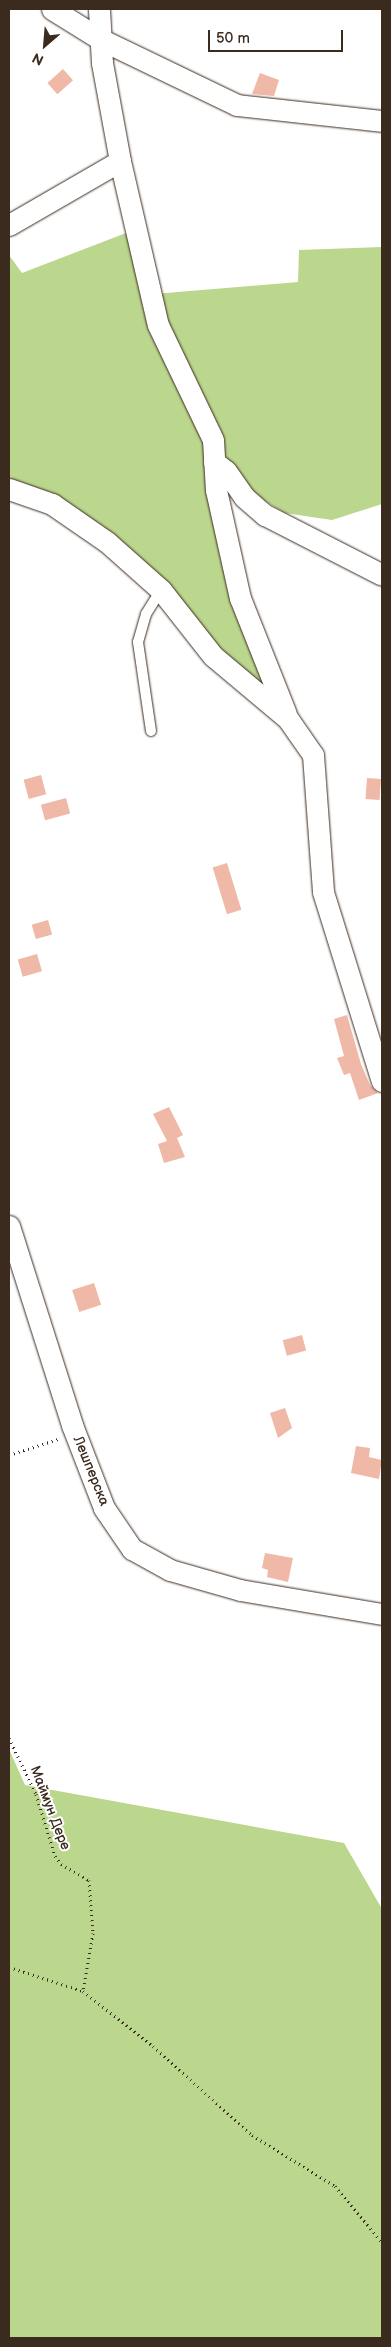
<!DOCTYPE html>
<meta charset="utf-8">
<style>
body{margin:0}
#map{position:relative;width:391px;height:2347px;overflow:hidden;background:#fff;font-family:"Balsamiq Sans",sans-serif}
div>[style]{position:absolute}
.green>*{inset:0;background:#bbd68d}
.building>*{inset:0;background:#f0b8a7;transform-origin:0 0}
.path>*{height:3px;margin-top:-1.5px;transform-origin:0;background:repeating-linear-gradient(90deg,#3b2a1e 0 1px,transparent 0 5px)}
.roads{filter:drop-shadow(0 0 1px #3b2a1e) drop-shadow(0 0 1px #3b2a1e)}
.lane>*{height:10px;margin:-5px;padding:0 5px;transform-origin:5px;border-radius:5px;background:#fff}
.street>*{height:21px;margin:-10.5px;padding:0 10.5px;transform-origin:10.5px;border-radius:10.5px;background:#fff}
span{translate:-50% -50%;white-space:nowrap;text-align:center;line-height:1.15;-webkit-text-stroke:4px #fff;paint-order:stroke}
.street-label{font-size:14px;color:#3b2a1e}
.frame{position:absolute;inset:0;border:10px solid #3b2a1e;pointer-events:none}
.north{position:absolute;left:20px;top:20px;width:50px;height:50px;-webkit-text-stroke:4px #fff;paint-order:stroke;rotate:207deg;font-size:14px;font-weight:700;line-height:20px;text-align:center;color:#3b2a1e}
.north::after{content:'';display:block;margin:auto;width:18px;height:22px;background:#3b2a1e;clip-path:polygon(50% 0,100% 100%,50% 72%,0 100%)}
.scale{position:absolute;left:208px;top:30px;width:135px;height:22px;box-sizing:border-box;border:2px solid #3b2a1e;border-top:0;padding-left:6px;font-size:15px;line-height:18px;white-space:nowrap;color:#3b2a1e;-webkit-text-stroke:4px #fff;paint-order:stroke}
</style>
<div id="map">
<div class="green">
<i style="clip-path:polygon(126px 233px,142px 295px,298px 282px,299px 250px,382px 247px,382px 504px,332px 520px,285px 513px,253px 494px,214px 441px,216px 490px,288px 719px,107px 542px,9px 489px,9px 255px,22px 273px)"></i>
<i style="clip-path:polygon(9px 1749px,25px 1785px,344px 1843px,382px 1909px,382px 2338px,9px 2338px)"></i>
</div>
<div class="building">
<i style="left:63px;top:69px;width:15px;height:21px;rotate:48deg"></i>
<i style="clip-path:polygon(260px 73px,279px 80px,274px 96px,252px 94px)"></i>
<i style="left:41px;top:775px;width:20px;height:18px;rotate:75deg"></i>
<i style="left:367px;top:778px;width:14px;height:21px;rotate:4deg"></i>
<i style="left:66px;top:798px;width:16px;height:26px;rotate:75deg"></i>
<i style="left:227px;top:863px;width:49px;height:15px;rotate:73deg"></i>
<i style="left:48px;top:920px;width:15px;height:17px;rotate:74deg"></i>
<i style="left:37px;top:954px;width:18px;height:20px;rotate:74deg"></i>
<i style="clip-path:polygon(347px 1015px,361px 1064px,370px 1085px,378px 1093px,359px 1100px,350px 1073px,344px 1075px,337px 1058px,344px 1056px,334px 1019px)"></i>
<i style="clip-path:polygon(169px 1107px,183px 1135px,177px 1138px,185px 1157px,164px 1163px,158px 1144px,167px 1141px,153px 1114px)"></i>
<i style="left:94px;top:1283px;width:23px;height:23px;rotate:72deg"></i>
<i style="left:302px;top:1335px;width:16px;height:20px;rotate:75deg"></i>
<i style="clip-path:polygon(285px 1408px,292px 1428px,278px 1438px,270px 1413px)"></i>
<i style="clip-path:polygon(356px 1446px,370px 1448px,369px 1457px,382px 1460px,379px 1479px,351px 1473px)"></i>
<i style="clip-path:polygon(265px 1553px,293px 1558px,288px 1582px,267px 1577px,268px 1570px,262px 1568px)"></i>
</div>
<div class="path">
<i style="left:9px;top:1455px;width:52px;rotate:-18.1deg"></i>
<i style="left:9px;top:1738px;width:62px;rotate:64.3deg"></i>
<i style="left:36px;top:1794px;width:65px;rotate:73deg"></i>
<i style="left:55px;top:1856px;width:10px;rotate:53deg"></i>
<i style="left:61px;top:1864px;width:32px;rotate:30deg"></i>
<i style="left:89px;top:1880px;width:53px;rotate:85.7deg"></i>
<i style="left:93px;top:1933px;width:59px;rotate:99.8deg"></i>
<i style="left:9px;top:1967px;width:78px;rotate:18deg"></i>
<i style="left:83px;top:1991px;width:89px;rotate:38.2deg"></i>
<i style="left:153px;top:2046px;width:133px;rotate:42deg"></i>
<i style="left:252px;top:2135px;width:97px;rotate:31.6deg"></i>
<i style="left:335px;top:2186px;width:73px;rotate:50deg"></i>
</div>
<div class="roads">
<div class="lane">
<i style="left:151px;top:731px;width:90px;rotate:-98.3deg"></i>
<i style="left:138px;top:642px;width:29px;rotate:-74deg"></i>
<i style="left:146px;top:614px;width:28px;rotate:-58deg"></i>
</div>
<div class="street">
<i style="left:52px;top:9px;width:57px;rotate:32deg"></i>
<i style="left:100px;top:39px;width:152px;rotate:25.7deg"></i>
<i style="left:237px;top:105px;width:146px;rotate:6.3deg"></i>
<i style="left:120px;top:161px;width:168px;rotate:77deg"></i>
<i style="left:158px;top:325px;width:127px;rotate:64.4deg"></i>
<i style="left:213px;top:440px;width:50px;rotate:86.6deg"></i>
<i style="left:216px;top:490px;width:111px;rotate:77.5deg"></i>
<i style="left:240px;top:598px;width:125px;rotate:68.4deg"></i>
<i style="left:9px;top:225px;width:128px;rotate:-30deg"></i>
<i style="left:120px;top:161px;width:100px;rotate:-100.4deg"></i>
<i style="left:102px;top:63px;width:54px;rotate:-93.2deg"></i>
<i style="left:214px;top:462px;width:15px;rotate:37deg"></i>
<i style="left:226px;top:471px;width:32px;rotate:55deg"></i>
<i style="left:244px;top:497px;width:28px;rotate:41deg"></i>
<i style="left:265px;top:515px;width:131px;rotate:27.1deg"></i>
<i style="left:9px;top:489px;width:46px;rotate:19.2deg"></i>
<i style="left:52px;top:504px;width:67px;rotate:34.6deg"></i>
<i style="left:107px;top:542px;width:72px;rotate:41.6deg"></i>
<i style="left:161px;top:590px;width:84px;rotate:51.8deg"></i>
<i style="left:213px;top:656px;width:98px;rotate:40deg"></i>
<i style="left:288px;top:719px;width:44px;rotate:55.2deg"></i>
<i style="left:313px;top:755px;width:137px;rotate:85.8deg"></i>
<i style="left:323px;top:892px;width:198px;rotate:72.7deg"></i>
<i style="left:9px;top:1226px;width:209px;rotate:72.4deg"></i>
<i style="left:72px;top:1425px;width:89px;rotate:68.9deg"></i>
<i style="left:104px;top:1508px;width:50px;rotate:55.7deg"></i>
<i style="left:132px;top:1549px;width:43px;rotate:28.9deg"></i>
<i style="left:170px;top:1570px;width:73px;rotate:15.9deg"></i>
<i style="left:240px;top:1590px;width:144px;rotate:9.6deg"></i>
</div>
</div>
<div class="street-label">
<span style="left:91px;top:1471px;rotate:68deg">Лешперска</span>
<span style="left:50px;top:1808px;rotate:69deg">Маймун Дере</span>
</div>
<div class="frame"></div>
<div class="north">N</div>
<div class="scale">50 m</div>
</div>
